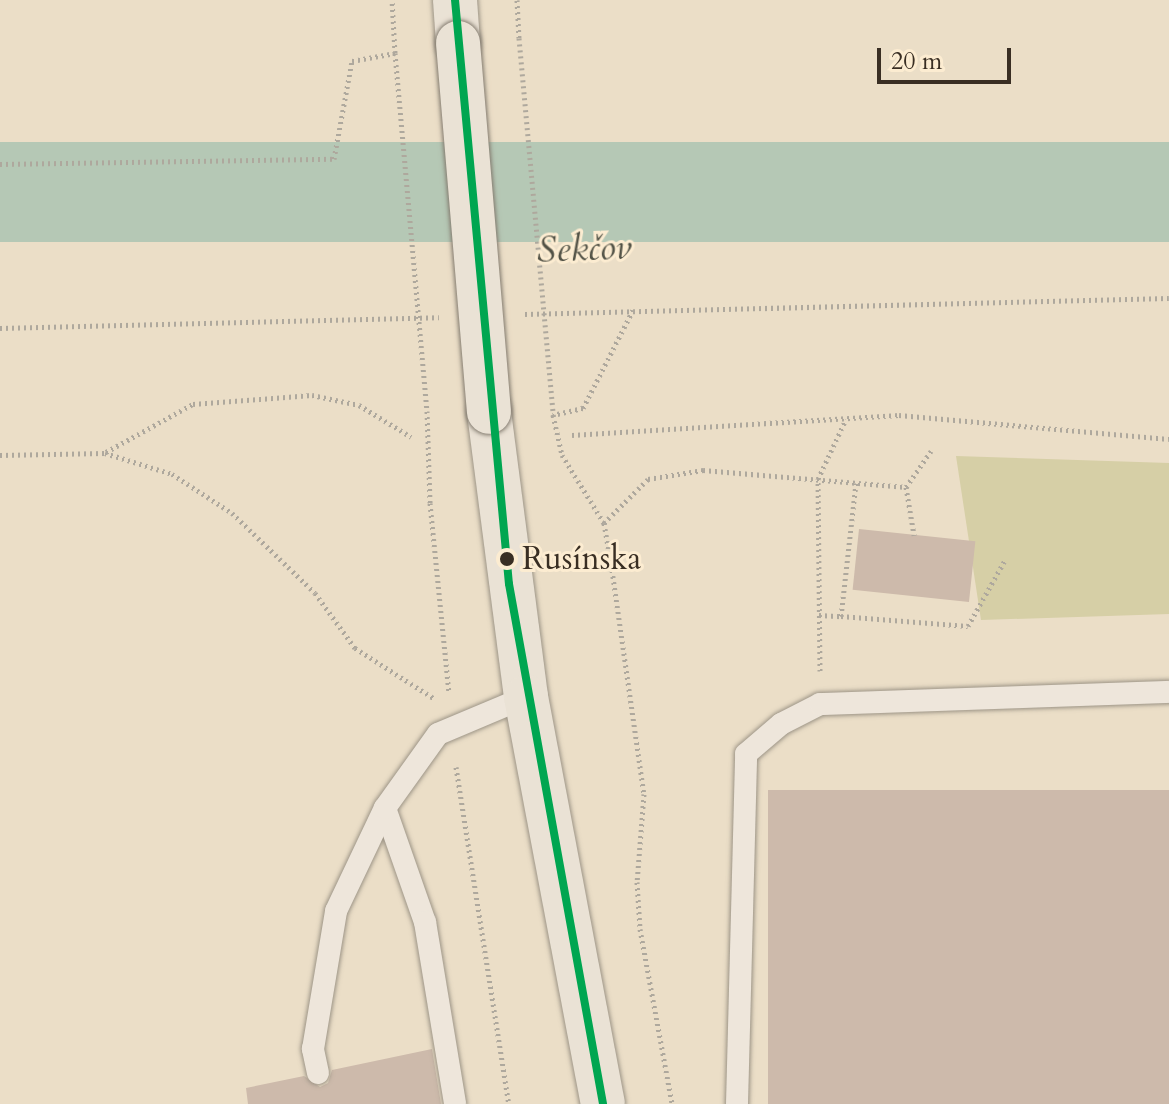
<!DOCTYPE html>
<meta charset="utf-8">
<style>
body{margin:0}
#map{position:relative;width:1169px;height:1104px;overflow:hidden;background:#ebdec7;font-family:Cardo,serif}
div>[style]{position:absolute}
.green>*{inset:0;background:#d6cfa6}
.water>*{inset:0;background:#b5c8b5;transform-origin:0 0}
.building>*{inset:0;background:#cdbaab;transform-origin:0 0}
.path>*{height:5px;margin-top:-2.5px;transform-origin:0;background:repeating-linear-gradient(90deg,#aea89d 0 2px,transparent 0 6px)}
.roads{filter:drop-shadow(0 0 2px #9d9587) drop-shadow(0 0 2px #9d9587)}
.lane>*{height:22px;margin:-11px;padding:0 11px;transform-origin:11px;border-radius:11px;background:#eee6db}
.primary>*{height:44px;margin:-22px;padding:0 22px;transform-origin:22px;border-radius:22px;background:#eae2d5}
.path-bridge>*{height:5px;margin-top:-2.5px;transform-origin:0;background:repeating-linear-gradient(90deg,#aea89d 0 2px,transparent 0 6px)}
.bridges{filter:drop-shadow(0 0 2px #857d71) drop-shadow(0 0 2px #857d71)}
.primary-bridge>*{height:44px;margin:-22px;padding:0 22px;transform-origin:22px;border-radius:22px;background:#eae2d5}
.bus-1>*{height:8px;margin:-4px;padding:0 4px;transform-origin:4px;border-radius:4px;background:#00a651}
.dots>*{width:22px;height:22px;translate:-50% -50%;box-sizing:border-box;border:4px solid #fcecd1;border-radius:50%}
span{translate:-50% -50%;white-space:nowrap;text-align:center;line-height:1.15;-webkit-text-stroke:6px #fcecd1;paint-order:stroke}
.bus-label{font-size:32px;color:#392e23}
.left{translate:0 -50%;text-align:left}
.water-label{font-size:36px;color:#525246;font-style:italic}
.scale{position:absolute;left:877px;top:48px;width:134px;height:36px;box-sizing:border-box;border:4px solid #392e23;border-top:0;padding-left:10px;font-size:24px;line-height:28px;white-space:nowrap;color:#392e23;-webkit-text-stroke:6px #fcecd1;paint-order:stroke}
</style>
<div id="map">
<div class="green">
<i style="clip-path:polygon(956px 456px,1169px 463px,1169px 614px,981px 620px)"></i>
</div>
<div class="water">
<i style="left:1169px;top:142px;width:100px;height:1171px;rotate:90deg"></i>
</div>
<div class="building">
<i style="left:859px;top:529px;width:117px;height:61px;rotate:6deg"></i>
<i style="left:1169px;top:790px;width:314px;height:401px;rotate:90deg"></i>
<i style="clip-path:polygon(432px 1049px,441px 1104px,248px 1104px,246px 1088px,304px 1076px,320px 1087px,328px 1083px,332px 1070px)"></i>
</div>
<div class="path">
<i style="left:517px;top:0;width:38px;rotate:87deg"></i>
<i style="left:0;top:164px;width:334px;rotate:-0.9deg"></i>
<i style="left:334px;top:159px;width:100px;rotate:-79.6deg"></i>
<i style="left:352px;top:61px;width:44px;rotate:-10.5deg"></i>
<i style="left:395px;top:53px;width:53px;rotate:-93.2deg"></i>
<i style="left:633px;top:310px;width:110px;rotate:117deg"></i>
<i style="left:583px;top:408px;width:31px;rotate:167deg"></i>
<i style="left:553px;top:415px;width:41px;rotate:77.3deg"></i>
<i style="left:562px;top:455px;width:80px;rotate:58.3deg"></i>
<i style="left:604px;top:523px;width:48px;rotate:80.3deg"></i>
<i style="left:612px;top:570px;width:226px;rotate:81.9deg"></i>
<i style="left:644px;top:794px;width:88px;rotate:94.5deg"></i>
<i style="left:637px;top:882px;width:47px;rotate:86.3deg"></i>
<i style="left:640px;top:929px;width:178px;rotate:79.6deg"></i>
<i style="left:525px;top:314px;width:644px;rotate:-1.42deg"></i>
<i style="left:0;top:328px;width:439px;rotate:-1.4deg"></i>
<i style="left:427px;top:411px;width:92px;rotate:88.1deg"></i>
<i style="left:430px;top:503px;width:191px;rotate:84.3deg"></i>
<i style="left:572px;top:435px;width:328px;rotate:-3.5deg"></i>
<i style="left:899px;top:415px;width:271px;rotate:5.1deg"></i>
<i style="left:106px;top:452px;width:99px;rotate:-28.9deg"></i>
<i style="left:193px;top:404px;width:119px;rotate:-4.3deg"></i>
<i style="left:312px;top:395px;width:48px;rotate:12deg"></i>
<i style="left:359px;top:405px;width:61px;rotate:31.6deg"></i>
<i style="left:0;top:455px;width:105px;rotate:-1.1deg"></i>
<i style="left:105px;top:453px;width:70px;rotate:17.4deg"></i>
<i style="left:172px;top:474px;width:72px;rotate:33deg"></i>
<i style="left:232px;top:513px;width:115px;rotate:43.9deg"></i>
<i style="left:315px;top:593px;width:68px;rotate:54deg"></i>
<i style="left:355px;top:648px;width:95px;rotate:32.5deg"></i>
<i style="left:856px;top:483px;width:134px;rotate:96.4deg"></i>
<i style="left:841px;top:616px;width:127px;rotate:4.5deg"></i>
<i style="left:968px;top:626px;width:76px;rotate:-60.7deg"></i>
<i style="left:906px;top:487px;width:49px;rotate:80.5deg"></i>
<i style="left:604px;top:523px;width:62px;rotate:-45deg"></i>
<i style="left:648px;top:479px;width:56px;rotate:-9.3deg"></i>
<i style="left:703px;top:470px;width:204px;rotate:4.8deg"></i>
<i style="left:906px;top:487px;width:44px;rotate:-55.2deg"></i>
<i style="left:819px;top:615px;width:22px;rotate:3deg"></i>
<i style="left:820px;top:671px;width:192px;rotate:-90.6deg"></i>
<i style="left:818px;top:479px;width:66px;rotate:-65deg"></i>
<i style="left:456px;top:767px;width:341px;rotate:81.1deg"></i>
</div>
<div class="roads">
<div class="lane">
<i style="left:385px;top:808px;width:121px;rotate:70.7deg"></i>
<i style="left:425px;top:922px;width:184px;rotate:80.6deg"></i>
<i style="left:318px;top:1073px;width:25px;rotate:-102deg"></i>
<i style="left:313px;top:1049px;width:140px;rotate:-80.5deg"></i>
<i style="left:336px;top:911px;width:114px;rotate:-64.6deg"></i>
<i style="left:385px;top:808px;width:91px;rotate:-54.4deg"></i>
<i style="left:438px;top:734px;width:95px;rotate:-22.8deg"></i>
<i style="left:737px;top:1104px;width:350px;rotate:-88.5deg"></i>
<i style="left:746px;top:754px;width:46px;rotate:-40.6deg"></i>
<i style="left:781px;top:724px;width:44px;rotate:-27.1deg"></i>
<i style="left:820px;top:704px;width:349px;rotate:-2deg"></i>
</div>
<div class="primary">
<i style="left:455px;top:0;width:43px;rotate:86deg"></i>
<i style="left:489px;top:412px;width:287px;rotate:82.6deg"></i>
<i style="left:526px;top:697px;width:414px;rotate:79.3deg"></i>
</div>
</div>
<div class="path-bridge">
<i style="left:519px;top:38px;width:379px;rotate:84.8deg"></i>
<i style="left:395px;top:53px;width:359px;rotate:84.9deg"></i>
</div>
<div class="bridges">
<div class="primary-bridge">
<i style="left:458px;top:43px;width:370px;rotate:85.2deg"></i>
</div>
</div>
<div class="bus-1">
<i style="left:455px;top:0;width:586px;rotate:84.72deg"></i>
<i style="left:509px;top:584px;width:528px;rotate:79.75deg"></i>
</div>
<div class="dots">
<i style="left:507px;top:559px;background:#392e23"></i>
</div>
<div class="bus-label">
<span class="left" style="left:522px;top:559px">Rusínska</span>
</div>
<div class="water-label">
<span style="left:584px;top:249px;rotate:-2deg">Sekčov</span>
</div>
<div class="scale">20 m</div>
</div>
